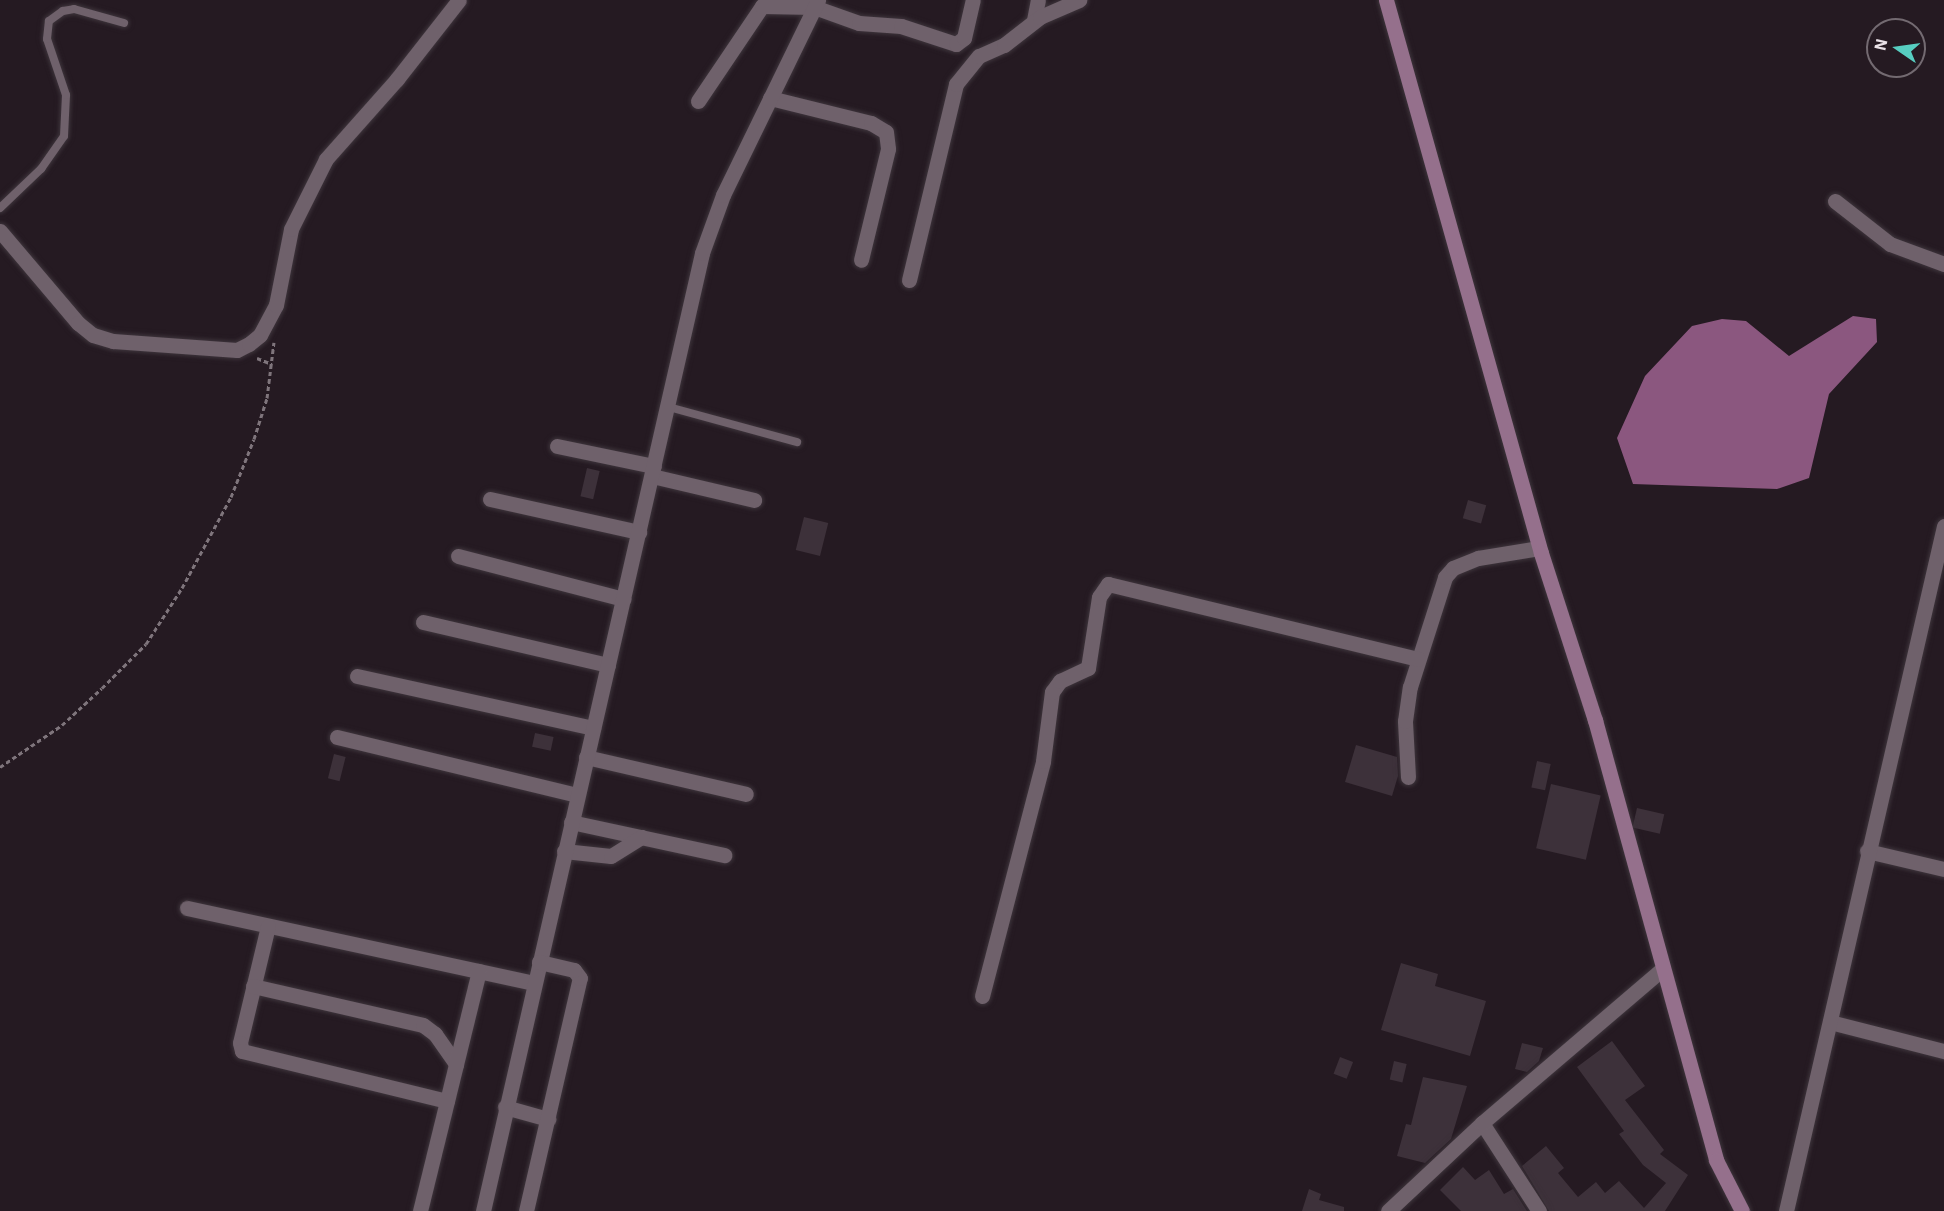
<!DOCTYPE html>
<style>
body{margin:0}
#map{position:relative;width:1944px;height:1211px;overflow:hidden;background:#251a22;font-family:"IBM Plex Sans",sans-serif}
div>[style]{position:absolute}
.water>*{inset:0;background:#8b577f}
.building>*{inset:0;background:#3d313a;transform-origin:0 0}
.path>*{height:3px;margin-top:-1.5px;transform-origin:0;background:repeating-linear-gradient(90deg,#7f757c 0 4.5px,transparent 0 7.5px)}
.roads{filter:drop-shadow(0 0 2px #3e353c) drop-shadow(0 0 2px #3e353c)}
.lane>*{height:8px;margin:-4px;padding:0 4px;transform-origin:4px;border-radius:4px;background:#6f616b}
.street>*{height:15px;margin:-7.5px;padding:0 7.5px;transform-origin:7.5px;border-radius:7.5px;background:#6f616b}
.secondary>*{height:15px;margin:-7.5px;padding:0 7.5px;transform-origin:7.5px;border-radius:7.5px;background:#95708c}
span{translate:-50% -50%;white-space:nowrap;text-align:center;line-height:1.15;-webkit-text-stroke:6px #251a22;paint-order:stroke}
.north{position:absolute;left:1866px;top:18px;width:60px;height:60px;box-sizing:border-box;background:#251a22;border:2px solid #736a71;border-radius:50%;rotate:283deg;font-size:16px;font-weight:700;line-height:24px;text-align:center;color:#e9e1e7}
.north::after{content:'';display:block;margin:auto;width:21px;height:27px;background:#57cec1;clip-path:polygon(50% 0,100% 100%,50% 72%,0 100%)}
</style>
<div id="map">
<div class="water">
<i style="clip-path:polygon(1853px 316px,1876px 319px,1877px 342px,1829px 394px,1809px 478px,1777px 489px,1633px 484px,1617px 438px,1645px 376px,1692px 326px,1722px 319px,1746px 321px,1789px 356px)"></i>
</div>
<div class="building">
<i style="left:587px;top:468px;width:13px;height:29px;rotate:13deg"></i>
<i style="left:1468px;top:500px;width:19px;height:19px;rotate:16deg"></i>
<i style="left:804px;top:517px;width:25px;height:34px;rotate:14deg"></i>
<i style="left:535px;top:733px;width:19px;height:14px;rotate:12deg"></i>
<i style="clip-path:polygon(1356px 745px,1397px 757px,1398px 776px,1392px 796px,1345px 782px)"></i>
<i style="left:334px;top:754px;width:12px;height:25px;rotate:14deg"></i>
<i style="left:1537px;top:761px;width:14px;height:27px;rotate:12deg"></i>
<i style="left:1551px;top:784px;width:51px;height:66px;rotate:13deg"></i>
<i style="left:1637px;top:808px;width:28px;height:20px;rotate:13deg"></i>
<i style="clip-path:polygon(1401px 963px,1438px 974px,1435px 986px,1486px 1001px,1470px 1056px,1381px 1030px)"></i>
<i style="clip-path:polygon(1612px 1041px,1645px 1086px,1625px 1100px,1664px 1150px,1660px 1154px,1688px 1175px,1665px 1211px,1549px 1211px,1522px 1166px,1546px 1146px,1564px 1168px,1558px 1173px,1578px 1197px,1596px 1182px,1605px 1193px,1619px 1181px,1644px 1208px,1666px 1183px,1643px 1165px,1619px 1134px,1624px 1131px,1577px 1067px)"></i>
<i style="clip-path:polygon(1522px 1043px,1543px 1048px,1539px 1061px,1527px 1072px,1515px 1069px)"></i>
<i style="left:1340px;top:1057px;width:14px;height:18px;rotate:21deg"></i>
<i style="left:1394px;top:1061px;width:13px;height:19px;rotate:13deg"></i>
<i style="clip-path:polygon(1423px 1077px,1467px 1086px,1451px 1139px,1425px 1163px,1397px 1156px,1406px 1124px,1411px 1125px)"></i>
<i style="clip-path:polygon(1463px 1167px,1475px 1180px,1489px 1170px,1504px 1194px,1513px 1189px,1527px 1211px,1461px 1211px,1440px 1190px)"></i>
<i style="clip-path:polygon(1309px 1189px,1321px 1194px,1319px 1200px,1344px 1207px,1344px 1211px,1302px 1211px)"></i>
</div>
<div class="path">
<i style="left:257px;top:358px;width:16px;rotate:22deg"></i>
<i style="left:0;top:767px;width:75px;rotate:-34.1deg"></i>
<i style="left:62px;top:725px;width:54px;rotate:-42.8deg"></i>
<i style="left:102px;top:688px;width:62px;rotate:-45deg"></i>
<i style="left:146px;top:644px;width:67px;rotate:-57.3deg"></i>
<i style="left:182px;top:588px;width:103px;rotate:-61.7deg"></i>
<i style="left:231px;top:497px;width:62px;rotate:-68.4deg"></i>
<i style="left:254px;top:439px;width:43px;rotate:-72.4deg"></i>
<i style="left:267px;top:398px;width:56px;rotate:-82.9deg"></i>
</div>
<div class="roads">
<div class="lane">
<i style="left:0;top:208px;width:57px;rotate:-43.6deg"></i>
<i style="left:41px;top:169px;width:40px;rotate:-55.1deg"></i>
<i style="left:64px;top:136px;width:41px;rotate:-87.2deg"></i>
<i style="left:66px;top:95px;width:59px;rotate:-108.7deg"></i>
<i style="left:47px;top:39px;width:18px;rotate:-84deg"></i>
<i style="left:49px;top:21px;width:17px;rotate:-36deg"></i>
<i style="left:63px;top:11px;width:11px;rotate:-10deg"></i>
<i style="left:74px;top:9px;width:52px;rotate:15.6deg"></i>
<i style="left:665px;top:406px;width:137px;rotate:15.3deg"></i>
</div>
<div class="street">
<i style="left:1034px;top:20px;width:20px;rotate:-79deg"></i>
<i style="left:770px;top:98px;width:104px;rotate:13.9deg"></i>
<i style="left:871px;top:123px;width:17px;rotate:31deg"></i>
<i style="left:886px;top:132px;width:17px;rotate:83deg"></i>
<i style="left:888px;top:149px;width:114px;rotate:103.7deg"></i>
<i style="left:698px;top:101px;width:115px;rotate:-56deg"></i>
<i style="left:762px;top:6px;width:52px;rotate:1.1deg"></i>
<i style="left:814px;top:7px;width:48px;rotate:19.6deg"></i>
<i style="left:859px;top:23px;width:42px;rotate:4.1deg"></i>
<i style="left:901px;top:26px;width:58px;rotate:18.1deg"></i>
<i style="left:956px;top:44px;width:10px;rotate:-37deg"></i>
<i style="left:964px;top:38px;width:39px;rotate:-77deg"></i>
<i style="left:1835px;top:201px;width:70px;rotate:38deg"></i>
<i style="left:1890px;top:244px;width:58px;rotate:20.3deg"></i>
<i style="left:0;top:231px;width:121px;rotate:49.7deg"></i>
<i style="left:78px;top:323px;width:19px;rotate:39deg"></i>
<i style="left:93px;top:335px;width:21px;rotate:17deg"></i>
<i style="left:113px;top:341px;width:124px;rotate:4.2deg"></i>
<i style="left:237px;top:350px;width:13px;rotate:-27deg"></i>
<i style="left:249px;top:344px;width:14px;rotate:-39deg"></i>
<i style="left:260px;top:335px;width:34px;rotate:-62deg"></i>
<i style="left:276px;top:305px;width:77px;rotate:-78.8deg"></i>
<i style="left:291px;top:229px;width:78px;rotate:-63.4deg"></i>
<i style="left:326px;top:159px;width:107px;rotate:-48.4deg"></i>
<i style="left:397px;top:79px;width:100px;rotate:-51.9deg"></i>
<i style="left:909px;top:280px;width:202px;rotate:-76.5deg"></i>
<i style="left:956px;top:84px;width:36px;rotate:-51deg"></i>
<i style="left:979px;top:56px;width:27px;rotate:-24deg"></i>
<i style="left:1004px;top:45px;width:46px;rotate:-37.9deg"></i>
<i style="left:1040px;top:17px;width:43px;rotate:-23.6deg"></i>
<i style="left:557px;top:446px;width:99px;rotate:11.7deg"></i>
<i style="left:652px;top:476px;width:105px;rotate:13.2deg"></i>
<i style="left:490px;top:499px;width:153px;rotate:12.5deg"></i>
<i style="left:458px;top:556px;width:171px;rotate:14.6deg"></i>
<i style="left:423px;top:622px;width:190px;rotate:13.1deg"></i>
<i style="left:357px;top:676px;width:242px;rotate:12.4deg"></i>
<i style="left:337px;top:737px;width:247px;rotate:13.6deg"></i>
<i style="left:586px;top:757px;width:164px;rotate:13deg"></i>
<i style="left:1408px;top:777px;width:56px;rotate:-93.1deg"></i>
<i style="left:1405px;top:721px;width:34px;rotate:-82deg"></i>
<i style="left:1410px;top:687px;width:115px;rotate:-72.3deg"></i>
<i style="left:1445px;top:577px;width:12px;rotate:-48deg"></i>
<i style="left:1453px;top:568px;width:27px;rotate:-22deg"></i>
<i style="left:1478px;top:558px;width:62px;rotate:-9.3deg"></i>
<i style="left:571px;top:822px;width:157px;rotate:12.2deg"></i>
<i style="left:564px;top:851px;width:47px;rotate:6.1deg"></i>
<i style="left:611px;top:856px;width:36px;rotate:-32deg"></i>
<i style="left:1867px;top:851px;width:79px;rotate:13.2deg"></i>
<i style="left:187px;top:908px;width:355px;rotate:12.2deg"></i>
<i style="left:268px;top:926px;width:120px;rotate:103.5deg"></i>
<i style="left:240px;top:1043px;width:8px;rotate:76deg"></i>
<i style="left:242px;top:1051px;width:211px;rotate:13.7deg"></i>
<i style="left:253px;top:986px;width:174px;rotate:12.9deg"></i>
<i style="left:423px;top:1025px;width:15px;rotate:37deg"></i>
<i style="left:435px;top:1034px;width:37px;rotate:55deg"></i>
<i style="left:982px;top:996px;width:243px;rotate:-75.4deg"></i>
<i style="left:1043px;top:761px;width:70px;rotate:-82.6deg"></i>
<i style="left:1052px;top:692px;width:14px;rotate:-54deg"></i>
<i style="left:1060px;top:681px;width:31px;rotate:-25deg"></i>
<i style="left:1088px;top:668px;width:72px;rotate:-81.2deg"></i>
<i style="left:1099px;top:597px;width:16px;rotate:-55deg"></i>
<i style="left:1108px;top:584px;width:319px;rotate:13.6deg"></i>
<i style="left:1830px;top:1022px;width:118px;rotate:14.3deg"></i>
<i style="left:505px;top:1107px;width:45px;rotate:15.6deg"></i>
<i style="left:1482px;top:1123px;width:105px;rotate:57.1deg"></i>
<i style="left:420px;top:1211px;width:247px;rotate:-76.2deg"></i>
<i style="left:483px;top:1211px;width:983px;rotate:-77.12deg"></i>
<i style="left:702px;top:253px;width:62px;rotate:-70.1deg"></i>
<i style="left:723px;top:195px;width:217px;rotate:-64deg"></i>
<i style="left:526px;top:1211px;width:239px;rotate:-77deg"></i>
<i style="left:580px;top:978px;width:10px;rotate:-127deg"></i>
<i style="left:574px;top:970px;width:36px;rotate:-167deg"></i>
<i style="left:1388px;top:1211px;width:129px;rotate:-43.1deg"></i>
<i style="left:1482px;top:1123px;width:235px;rotate:-40.5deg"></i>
<i style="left:1786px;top:1211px;width:703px;rotate:-77.01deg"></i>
</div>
<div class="secondary">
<i style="left:1386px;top:0;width:574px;rotate:74.34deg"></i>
<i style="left:1541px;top:553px;width:176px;rotate:72.1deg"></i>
<i style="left:1595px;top:720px;width:456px;rotate:74.6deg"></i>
<i style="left:1716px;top:1160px;width:57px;rotate:63deg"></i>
</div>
</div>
<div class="north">N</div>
</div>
